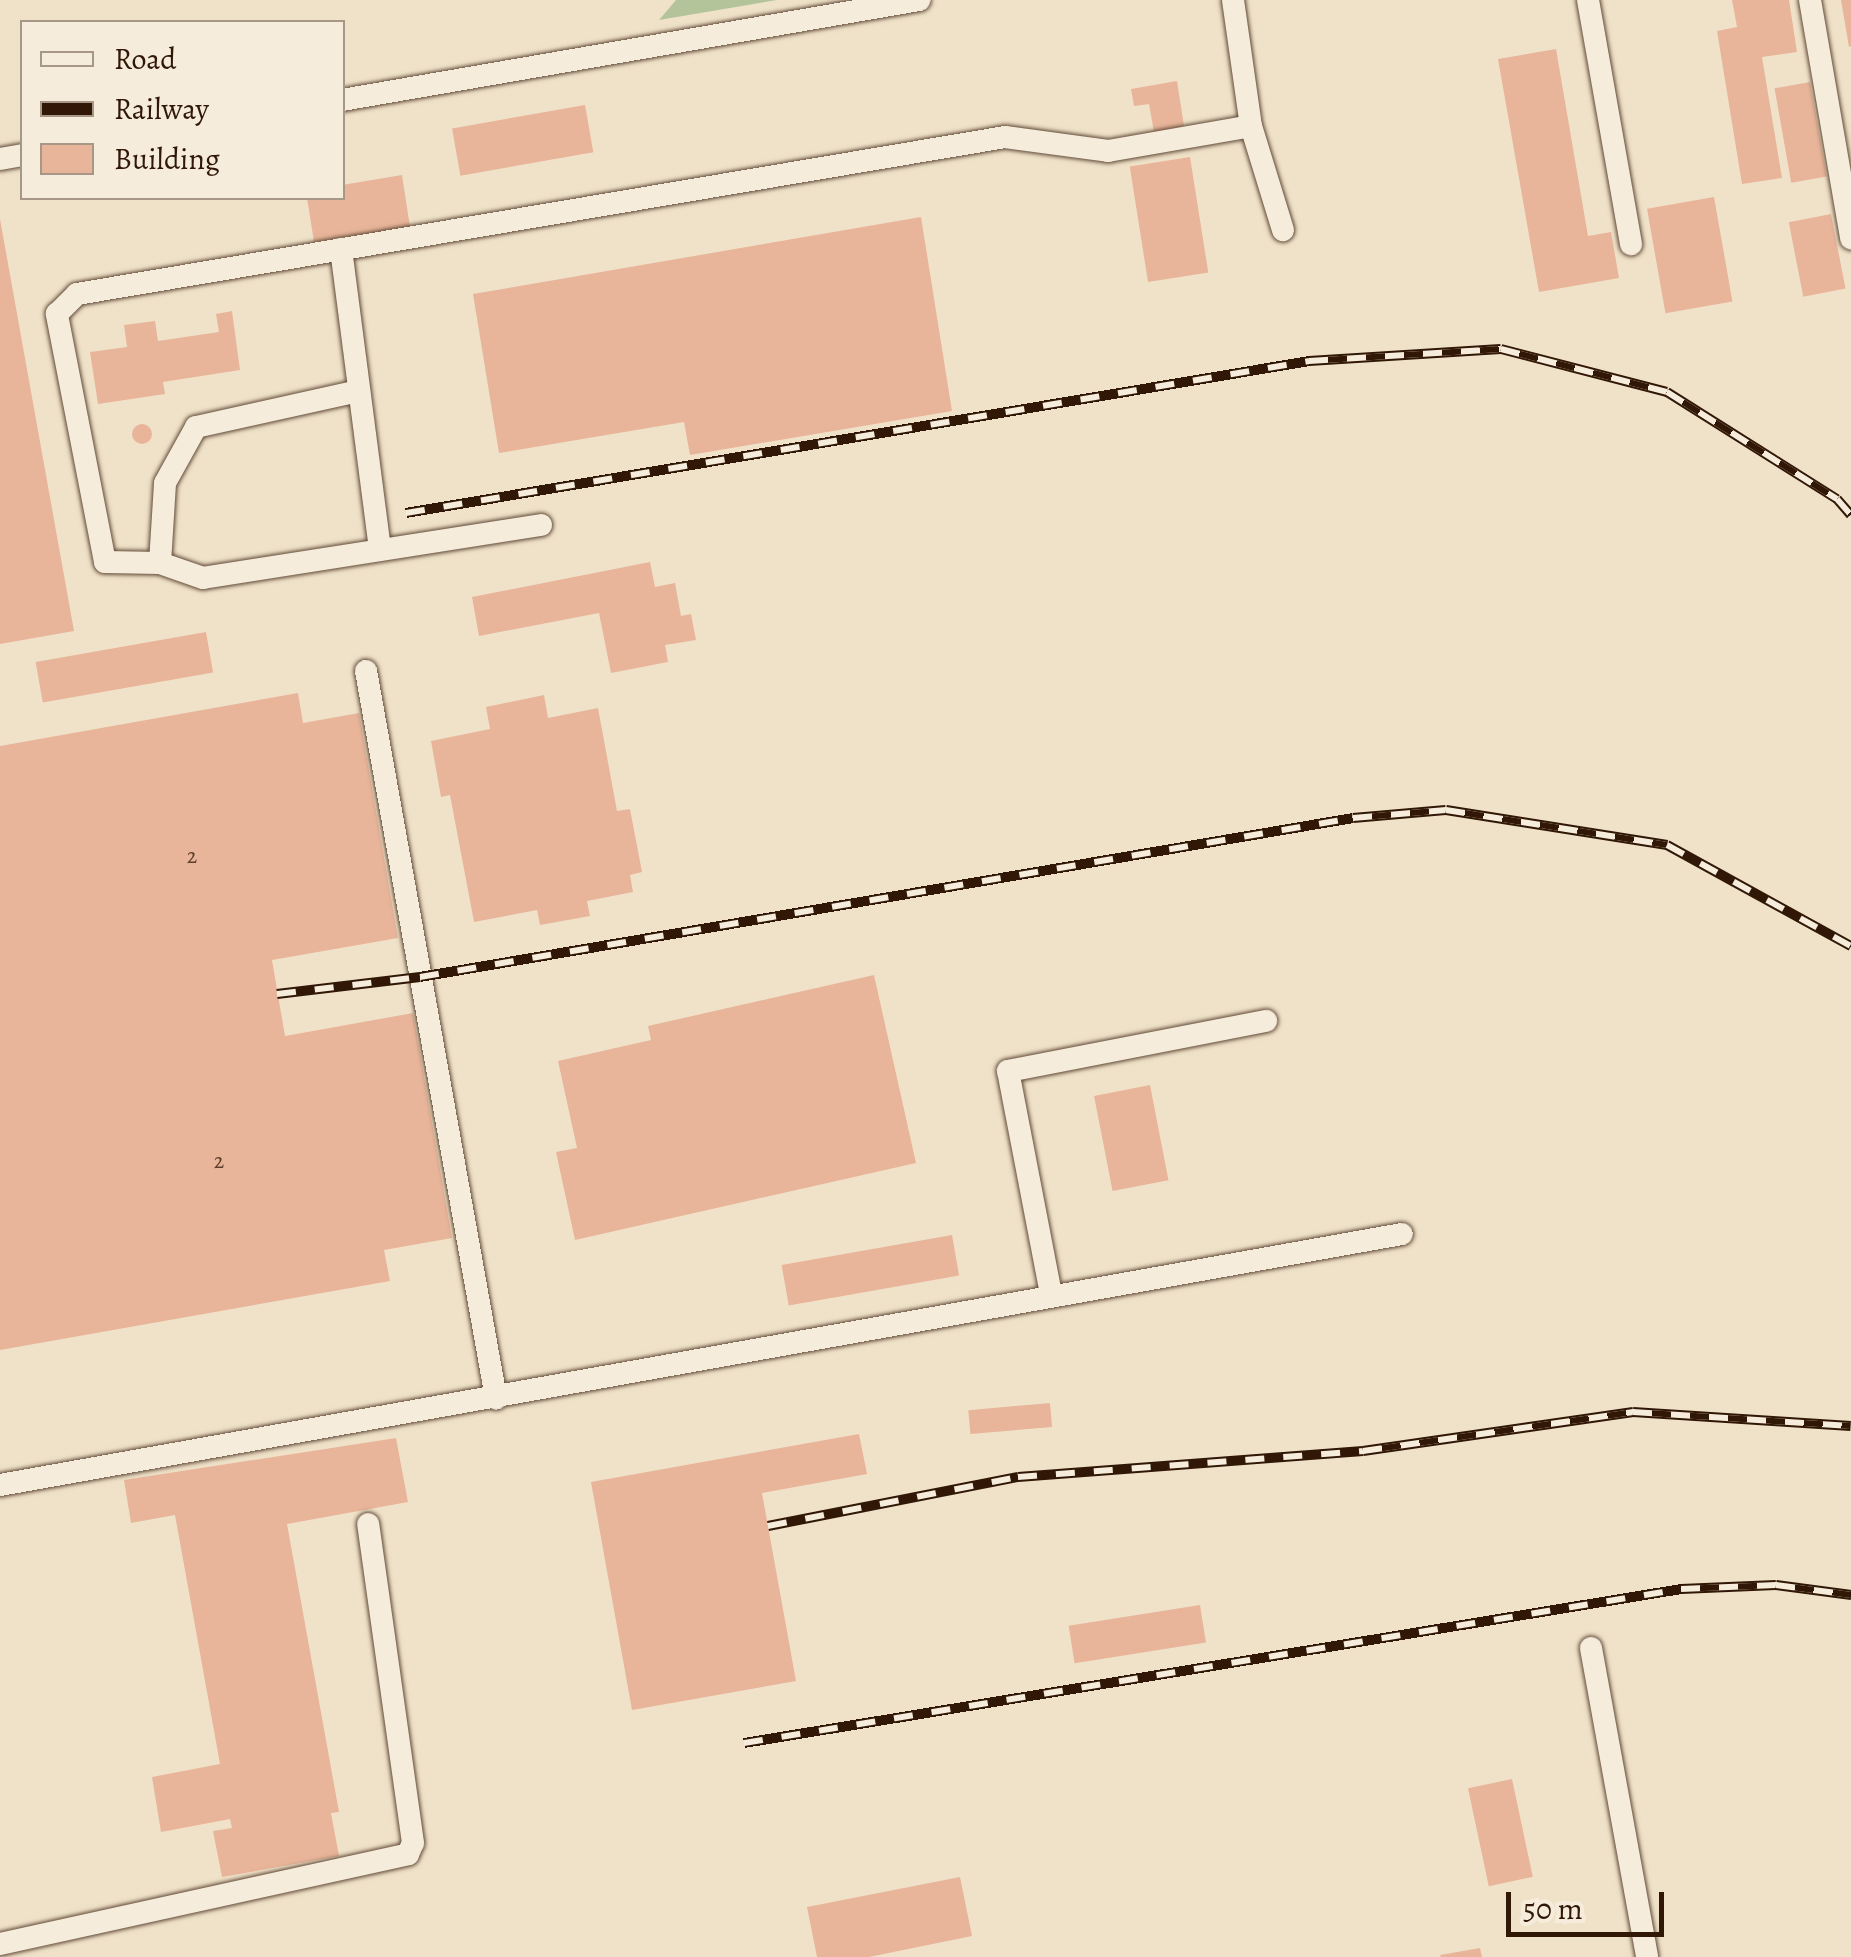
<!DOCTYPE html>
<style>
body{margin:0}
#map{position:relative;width:1851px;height:1957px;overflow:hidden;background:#f0e2c9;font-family:Alegreya,serif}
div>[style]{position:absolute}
.green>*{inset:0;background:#b4c49a}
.building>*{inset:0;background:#e8b59a;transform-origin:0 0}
.round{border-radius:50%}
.roads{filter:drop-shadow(0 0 2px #614a37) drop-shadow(0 0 2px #614a37)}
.minor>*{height:22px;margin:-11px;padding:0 11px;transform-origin:11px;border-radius:11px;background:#f5ecdc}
.rail>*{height:10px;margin-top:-5px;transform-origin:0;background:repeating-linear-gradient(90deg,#f5ecdc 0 19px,#311706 0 38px);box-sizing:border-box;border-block:2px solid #311706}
span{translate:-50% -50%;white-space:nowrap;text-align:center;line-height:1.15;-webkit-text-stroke:8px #f5ecdc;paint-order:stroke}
.number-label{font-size:22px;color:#5f3e2b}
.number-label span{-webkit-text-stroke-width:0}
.legend{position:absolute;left:20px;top:20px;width:325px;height:180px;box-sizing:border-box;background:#f5ecdc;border:2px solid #a79786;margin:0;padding:12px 18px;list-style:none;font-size:30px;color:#311706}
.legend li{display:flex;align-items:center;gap:20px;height:50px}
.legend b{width:50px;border:2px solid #a79786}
.scale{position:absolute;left:1506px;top:1892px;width:158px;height:45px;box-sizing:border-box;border:5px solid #311706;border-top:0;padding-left:12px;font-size:30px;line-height:35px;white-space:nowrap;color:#311706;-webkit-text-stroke:8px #f5ecdc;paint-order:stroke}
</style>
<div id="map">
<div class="green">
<i style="clip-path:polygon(676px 0,777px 0,659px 20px)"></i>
</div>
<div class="building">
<i style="clip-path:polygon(1732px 0,1789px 0,1797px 52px,1762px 57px,1782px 178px,1742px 184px,1717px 31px,1737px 27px)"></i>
<i style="clip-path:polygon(1841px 0,1851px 0,1851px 46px,1849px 47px)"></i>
<i style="clip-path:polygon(1556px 49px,1588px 236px,1611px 232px,1619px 278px,1539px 292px,1498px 59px)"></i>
<i style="clip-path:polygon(1177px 81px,1184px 126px,1154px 132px,1149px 104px,1134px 106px,1131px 89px)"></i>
<i style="left:1810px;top:82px;width:96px;height:36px;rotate:80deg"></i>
<i style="left:585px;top:105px;width:48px;height:135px;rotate:80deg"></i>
<i style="left:1190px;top:157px;width:117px;height:61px;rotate:81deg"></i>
<i style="clip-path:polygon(402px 175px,410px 227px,314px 242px,307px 198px,342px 198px,342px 185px)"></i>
<i style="left:1714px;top:197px;width:106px;height:68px;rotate:80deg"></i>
<i style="left:1831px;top:214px;width:76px;height:43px;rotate:79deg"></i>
<i style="clip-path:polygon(921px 217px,952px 411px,690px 455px,684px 422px,499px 453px,473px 294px)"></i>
<i style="clip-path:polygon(0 219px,74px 631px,0 644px)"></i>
<i style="clip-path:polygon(232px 311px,240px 370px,163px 382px,165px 394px,98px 404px,90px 352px,127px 347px,124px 325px,155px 321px,158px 341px,219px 332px,216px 314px)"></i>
<i class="round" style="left:132px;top:424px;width:20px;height:20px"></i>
<i style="clip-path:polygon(650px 562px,655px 587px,675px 583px,681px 616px,691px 614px,696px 640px,665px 645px,668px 662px,611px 673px,599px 613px,479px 636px,472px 597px)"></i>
<i style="left:206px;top:632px;width:41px;height:173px;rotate:80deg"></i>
<i style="clip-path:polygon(298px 693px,303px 723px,359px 713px,398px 938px,272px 960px,285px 1036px,413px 1013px,452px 1238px,384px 1250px,390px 1281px,0 1350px,0 746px)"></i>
<i style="clip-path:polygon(544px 695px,548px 718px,598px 708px,617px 811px,630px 809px,642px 872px,630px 875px,633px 892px,587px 901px,590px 916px,540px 925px,537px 910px,474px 922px,450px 795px,441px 797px,431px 741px,490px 729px,486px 707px)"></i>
<i style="clip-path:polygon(874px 975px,916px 1163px,575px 1240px,556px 1152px,577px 1148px,558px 1061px,651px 1040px,648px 1026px)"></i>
<i style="left:1150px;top:1085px;width:97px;height:57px;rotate:79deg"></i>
<i style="left:952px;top:1235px;width:41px;height:173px;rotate:80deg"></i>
<i style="left:1050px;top:1403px;width:24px;height:82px;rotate:85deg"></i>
<i style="clip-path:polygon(859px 1434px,867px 1474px,762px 1493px,796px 1681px,632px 1710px,591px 1482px)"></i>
<i style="clip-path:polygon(396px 1438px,408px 1502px,287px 1524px,339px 1812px,331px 1813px,339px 1856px,222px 1877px,213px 1831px,232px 1828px,230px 1819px,161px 1832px,152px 1777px,220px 1764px,175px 1515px,131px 1523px,124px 1480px)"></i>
<i style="left:1200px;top:1605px;width:38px;height:133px;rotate:81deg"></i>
<i style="left:1512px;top:1779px;width:100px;height:45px;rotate:78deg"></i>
<i style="clip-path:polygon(960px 1877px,972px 1936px,869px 1957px,817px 1957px,807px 1907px)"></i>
<i style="clip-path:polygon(1480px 1948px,1482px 1957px,1441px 1957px,1440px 1955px)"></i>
</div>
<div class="roads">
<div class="minor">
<i style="left:1233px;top:0;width:127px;rotate:81.9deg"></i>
<i style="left:1251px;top:126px;width:109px;rotate:72.9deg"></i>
<i style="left:1588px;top:0;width:248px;rotate:80deg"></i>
<i style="left:1810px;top:0;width:242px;rotate:80.2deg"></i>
<i style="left:342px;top:100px;width:586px;rotate:-9.83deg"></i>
<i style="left:0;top:159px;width:22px;rotate:-10deg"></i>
<i style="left:341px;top:249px;width:303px;rotate:82.6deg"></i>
<i style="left:541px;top:525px;width:342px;rotate:171.1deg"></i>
<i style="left:203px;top:578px;width:46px;rotate:-160.8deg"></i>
<i style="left:160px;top:563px;width:55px;rotate:-179deg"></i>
<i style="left:105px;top:562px;width:253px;rotate:-101deg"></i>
<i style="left:57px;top:314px;width:28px;rotate:-45deg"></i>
<i style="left:77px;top:294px;width:941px;rotate:-9.6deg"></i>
<i style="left:1005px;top:137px;width:104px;rotate:7.7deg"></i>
<i style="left:1108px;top:151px;width:145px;rotate:-9.9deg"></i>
<i style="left:160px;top:563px;width:80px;rotate:-86.4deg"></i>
<i style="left:165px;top:483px;width:64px;rotate:-61deg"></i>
<i style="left:196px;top:427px;width:167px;rotate:-12.5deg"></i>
<i style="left:366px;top:671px;width:739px;rotate:79.86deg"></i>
<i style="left:1051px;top:1294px;width:227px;rotate:-100.9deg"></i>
<i style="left:1008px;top:1071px;width:263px;rotate:-11deg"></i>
<i style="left:0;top:1485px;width:1424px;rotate:-10.15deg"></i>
<i style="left:1591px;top:1648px;width:314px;rotate:79.7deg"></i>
<i style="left:0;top:1944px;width:418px;rotate:-12.4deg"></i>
<i style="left:408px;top:1854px;width:12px;rotate:-66deg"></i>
<i style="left:413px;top:1843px;width:322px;rotate:-98deg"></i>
</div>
</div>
<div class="rail">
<i style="left:406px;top:513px;width:916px;rotate:-9.55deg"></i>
<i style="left:1309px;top:361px;width:192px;rotate:-3.6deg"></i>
<i style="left:1501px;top:349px;width:171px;rotate:14.5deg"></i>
<i style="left:1667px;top:392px;width:201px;rotate:32.2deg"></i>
<i style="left:1837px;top:499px;width:21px;rotate:49deg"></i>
<i style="left:277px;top:994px;width:144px;rotate:-6.8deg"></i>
<i style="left:420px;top:977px;width:946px;rotate:-9.67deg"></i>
<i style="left:1353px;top:818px;width:93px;rotate:-4.9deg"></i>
<i style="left:1446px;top:810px;width:224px;rotate:9deg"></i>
<i style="left:1667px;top:845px;width:210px;rotate:28.8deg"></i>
<i style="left:768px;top:1526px;width:255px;rotate:-11.1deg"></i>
<i style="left:1018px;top:1477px;width:346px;rotate:-4.3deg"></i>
<i style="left:1363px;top:1451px;width:273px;rotate:-8.2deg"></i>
<i style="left:1633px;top:1412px;width:218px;rotate:3.7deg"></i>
<i style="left:744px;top:1743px;width:950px;rotate:-9.33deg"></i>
<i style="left:1681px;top:1589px;width:95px;rotate:-2.4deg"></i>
<i style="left:1776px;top:1585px;width:76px;rotate:7.6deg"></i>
</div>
<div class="number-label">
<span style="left:192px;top:857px">2</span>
<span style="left:219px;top:1162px">2</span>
</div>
<ul class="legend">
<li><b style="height:12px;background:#f5ecdc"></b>Road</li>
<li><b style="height:12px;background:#311706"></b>Railway</li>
<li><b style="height:28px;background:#e8b59a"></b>Building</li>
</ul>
<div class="scale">50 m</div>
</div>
